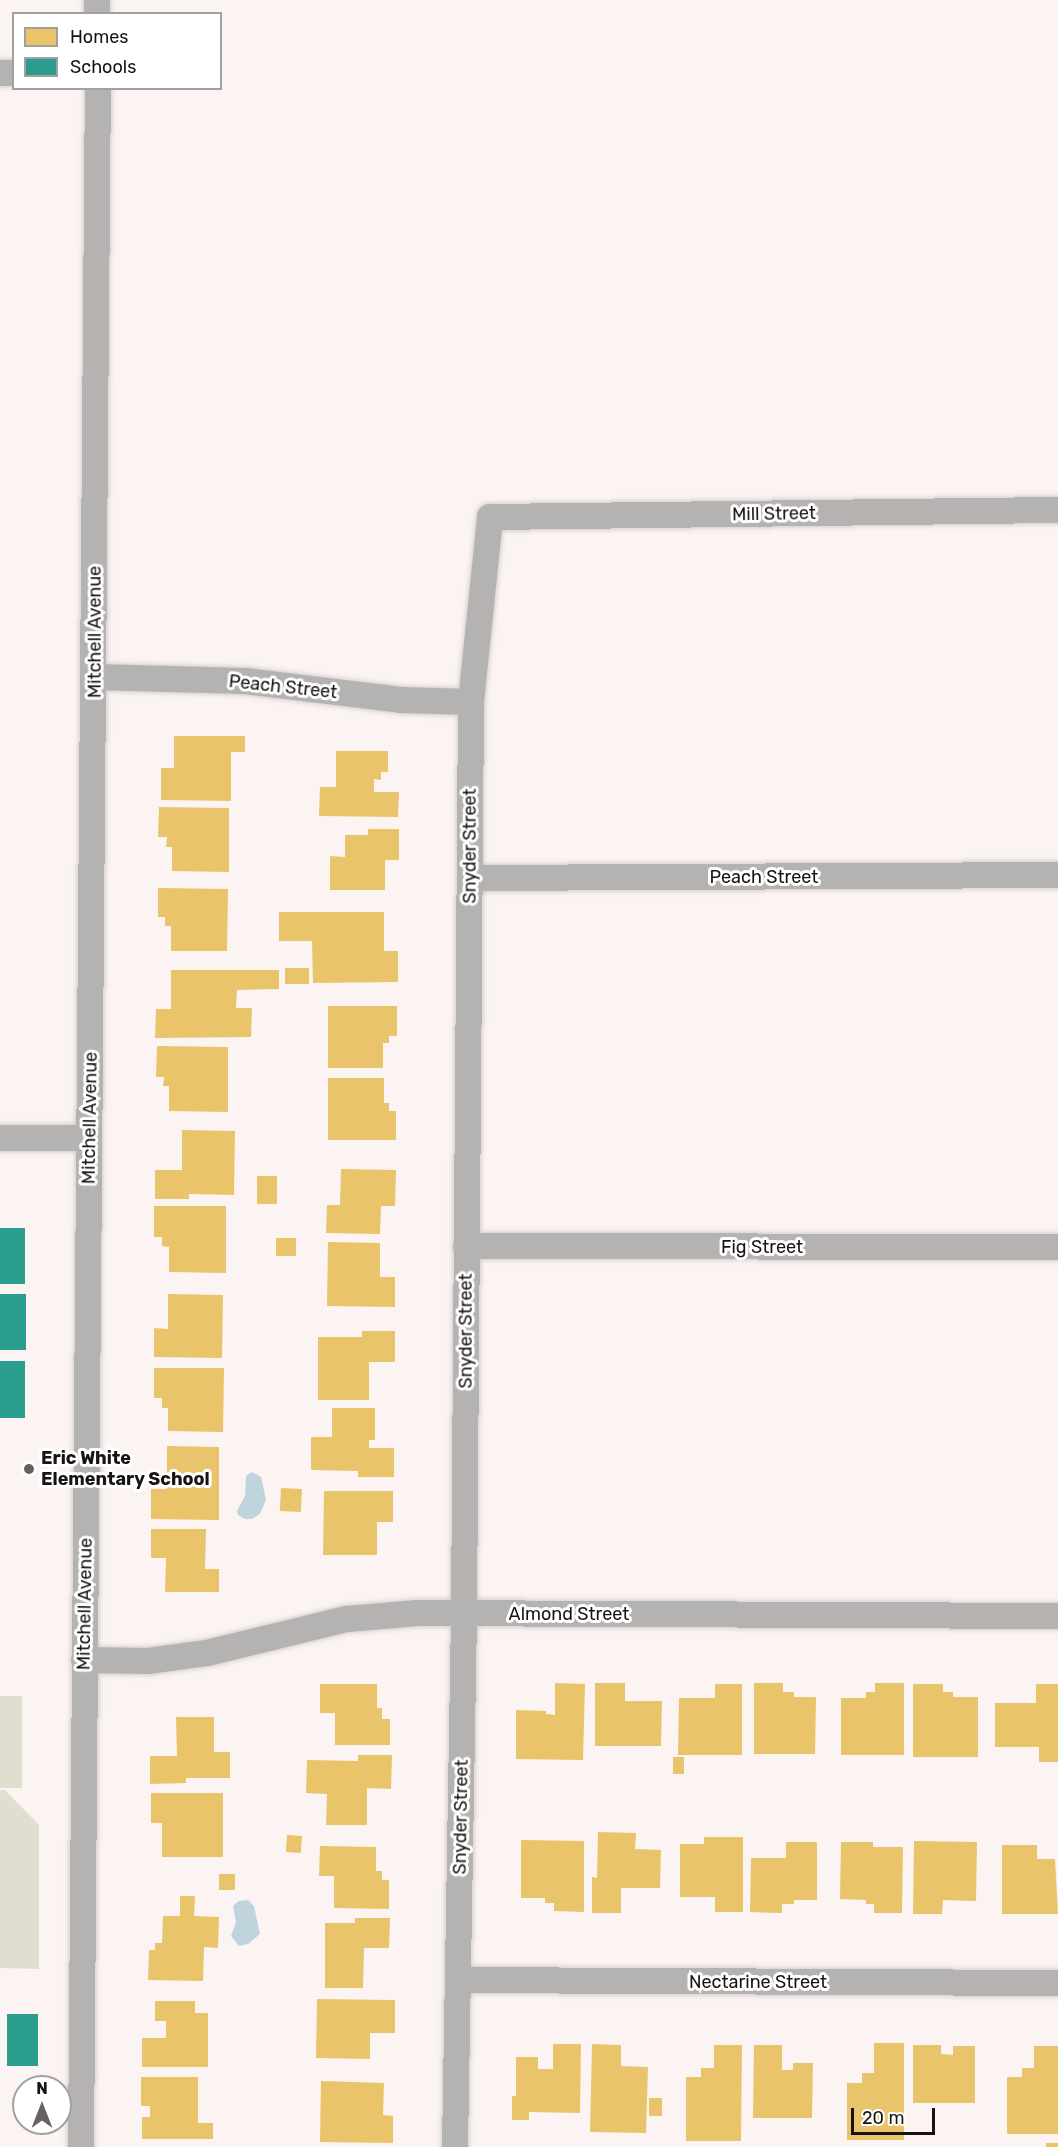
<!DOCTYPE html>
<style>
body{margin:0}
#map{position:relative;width:1058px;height:2147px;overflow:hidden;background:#fbf4f2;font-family:Rubik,sans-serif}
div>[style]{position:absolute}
.green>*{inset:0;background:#e0dfcf;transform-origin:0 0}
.water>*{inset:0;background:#c0d4de}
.homes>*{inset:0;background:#e9c46a;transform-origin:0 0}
.schools>*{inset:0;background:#2a9d8f;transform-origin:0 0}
.roads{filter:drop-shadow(0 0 2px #d6d1cf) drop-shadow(0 0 2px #d6d1cf)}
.street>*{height:26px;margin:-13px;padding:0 13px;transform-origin:13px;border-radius:13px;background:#b5b3b1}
.dots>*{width:16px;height:16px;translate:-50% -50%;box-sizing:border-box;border:3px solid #fff;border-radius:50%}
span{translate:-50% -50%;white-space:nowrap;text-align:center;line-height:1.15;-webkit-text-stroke:6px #fff;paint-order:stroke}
.street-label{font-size:18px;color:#181312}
.poi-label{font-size:18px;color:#181312;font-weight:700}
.left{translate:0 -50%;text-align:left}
.legend{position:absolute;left:12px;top:12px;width:210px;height:78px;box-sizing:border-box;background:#fff;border:2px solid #a3a1a0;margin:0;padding:8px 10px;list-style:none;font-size:18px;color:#181312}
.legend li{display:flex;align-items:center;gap:12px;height:30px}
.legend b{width:30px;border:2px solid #a3a1a0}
.north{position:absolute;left:12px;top:2075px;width:60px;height:60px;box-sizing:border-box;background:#fff;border:2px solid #a3a1a0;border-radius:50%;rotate:0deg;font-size:16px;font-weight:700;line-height:24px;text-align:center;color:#181312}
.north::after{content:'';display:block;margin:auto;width:21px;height:27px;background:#676260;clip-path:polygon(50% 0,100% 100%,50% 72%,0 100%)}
.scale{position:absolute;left:851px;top:2108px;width:84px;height:27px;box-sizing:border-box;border:3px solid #181312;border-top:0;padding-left:8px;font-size:18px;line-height:21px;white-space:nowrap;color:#181312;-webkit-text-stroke:4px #fff;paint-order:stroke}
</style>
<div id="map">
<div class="green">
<i style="left:0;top:1696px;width:22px;height:92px"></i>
<i style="clip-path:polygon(0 1790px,5px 1790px,39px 1825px,39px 1969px,0 1968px)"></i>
</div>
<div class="water">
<i style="clip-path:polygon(252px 1472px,261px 1477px,266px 1500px,260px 1514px,252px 1519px,245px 1519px,238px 1515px,237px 1511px,245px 1496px,246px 1476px)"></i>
<i style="clip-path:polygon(248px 1900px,254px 1906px,260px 1934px,248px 1944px,239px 1946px,231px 1936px,236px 1922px,233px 1906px,239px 1901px)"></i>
</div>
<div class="homes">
<i style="clip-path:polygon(174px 736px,245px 736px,245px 752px,231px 752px,231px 801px,161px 800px,161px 768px,174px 768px)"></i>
<i style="clip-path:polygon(336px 751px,388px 751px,388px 772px,381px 772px,381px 780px,374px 779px,374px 792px,399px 792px,398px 817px,319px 816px,320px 787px,336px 787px)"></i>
<i style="clip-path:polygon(159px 807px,229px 808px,229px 872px,172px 871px,172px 847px,166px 847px,167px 837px,158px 837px)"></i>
<i style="clip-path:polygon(368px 829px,399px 829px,399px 860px,385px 860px,385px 890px,330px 890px,330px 856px,345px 857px,345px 835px,368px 835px)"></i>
<i style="clip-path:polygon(158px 888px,228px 889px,227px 951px,171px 951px,171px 926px,165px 926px,165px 917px,158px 917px)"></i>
<i style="clip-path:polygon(279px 912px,384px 912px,384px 951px,398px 951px,398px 982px,313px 983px,312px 941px,279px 941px)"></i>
<i style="left:285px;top:968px;width:24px;height:16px"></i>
<i style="clip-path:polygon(171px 970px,279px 970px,279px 989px,237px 990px,236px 1008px,252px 1008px,251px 1037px,155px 1038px,156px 1009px,171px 1009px)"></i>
<i style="clip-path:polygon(328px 1006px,397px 1006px,397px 1036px,389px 1036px,389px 1043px,383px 1043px,383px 1068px,328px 1068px)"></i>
<i style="clip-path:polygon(157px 1046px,228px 1047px,228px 1112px,169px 1111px,169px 1086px,163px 1086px,164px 1077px,156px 1077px)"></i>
<i style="clip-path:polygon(328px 1078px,384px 1078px,384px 1103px,389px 1103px,389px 1111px,396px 1111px,396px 1140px,328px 1140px)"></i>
<i style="clip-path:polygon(182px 1130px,235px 1131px,234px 1195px,189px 1194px,189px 1199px,155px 1199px,155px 1170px,182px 1170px)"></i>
<i style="clip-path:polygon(341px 1169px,396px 1170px,395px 1206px,381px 1206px,380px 1234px,326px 1233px,327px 1205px,340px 1205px)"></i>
<i style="left:257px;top:1176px;width:20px;height:28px"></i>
<i style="clip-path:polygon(154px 1206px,226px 1206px,226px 1273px,169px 1272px,169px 1247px,162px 1246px,162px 1237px,154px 1237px)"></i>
<i style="left:276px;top:1238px;width:20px;height:18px"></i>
<i style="clip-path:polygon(328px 1242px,380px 1243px,380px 1277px,395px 1277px,395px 1307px,327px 1306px)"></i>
<i style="clip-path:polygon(168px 1294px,223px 1295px,222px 1358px,154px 1357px,154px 1328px,168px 1329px)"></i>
<i style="clip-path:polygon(362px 1331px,395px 1331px,395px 1362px,369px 1362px,369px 1400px,318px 1400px,318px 1337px,362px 1337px)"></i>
<i style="clip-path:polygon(154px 1368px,224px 1368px,223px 1432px,168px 1431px,168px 1408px,162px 1408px,162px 1398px,154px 1398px)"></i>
<i style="clip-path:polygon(332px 1408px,375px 1408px,375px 1440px,369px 1440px,369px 1448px,394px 1448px,394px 1477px,358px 1477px,358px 1471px,311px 1470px,311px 1437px,332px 1437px)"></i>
<i style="clip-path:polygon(167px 1446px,219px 1447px,219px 1520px,151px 1519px,151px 1489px,167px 1489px)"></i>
<i style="left:281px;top:1488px;width:21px;height:23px;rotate:3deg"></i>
<i style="clip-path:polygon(324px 1491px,393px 1491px,393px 1522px,377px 1522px,377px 1555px,323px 1555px)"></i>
<i style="clip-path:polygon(151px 1529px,206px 1529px,205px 1569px,219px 1569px,219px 1592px,165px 1592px,166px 1558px,151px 1558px)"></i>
<i style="clip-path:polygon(555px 1683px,585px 1684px,583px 1760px,516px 1759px,516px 1710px,546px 1711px,546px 1714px,555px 1715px)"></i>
<i style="clip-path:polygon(595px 1683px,625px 1683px,625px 1701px,662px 1701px,661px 1746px,595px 1746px)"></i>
<i style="clip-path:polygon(754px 1683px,783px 1683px,783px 1692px,794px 1692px,794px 1697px,816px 1697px,815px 1754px,754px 1754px)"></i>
<i style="clip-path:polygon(875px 1683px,904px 1683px,904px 1755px,841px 1755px,841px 1698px,866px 1698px,866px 1692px,875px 1692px)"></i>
<i style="clip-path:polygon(320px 1684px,377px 1684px,377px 1708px,382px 1708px,382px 1719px,390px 1719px,390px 1745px,335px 1745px,335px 1713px,320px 1713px)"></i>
<i style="clip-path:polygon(715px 1684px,742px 1684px,742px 1755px,678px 1755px,679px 1698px,715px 1698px)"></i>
<i style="clip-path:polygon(913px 1684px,943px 1684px,943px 1692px,953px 1692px,953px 1697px,978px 1697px,978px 1757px,913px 1757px)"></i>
<i style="clip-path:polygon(1036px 1684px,1058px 1684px,1058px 1762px,1039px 1762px,1039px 1747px,995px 1747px,995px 1703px,1036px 1703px)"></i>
<i style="clip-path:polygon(176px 1717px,214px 1717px,214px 1752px,230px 1752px,230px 1778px,186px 1778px,186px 1783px,150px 1784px,150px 1756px,177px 1756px)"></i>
<i style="clip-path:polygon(358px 1755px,392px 1755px,391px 1789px,367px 1788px,367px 1825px,326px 1825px,327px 1794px,306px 1793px,307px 1760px,358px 1761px)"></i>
<i style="left:673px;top:1757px;width:11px;height:17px"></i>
<i style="clip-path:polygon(151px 1793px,223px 1793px,223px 1857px,162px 1857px,162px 1823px,151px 1823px)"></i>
<i style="clip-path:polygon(598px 1832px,636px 1833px,635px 1849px,661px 1850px,660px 1888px,621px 1888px,621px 1913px,592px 1913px,592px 1877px,597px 1878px)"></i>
<i style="left:287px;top:1835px;width:15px;height:17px;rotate:4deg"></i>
<i style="clip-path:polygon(704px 1837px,743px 1837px,743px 1912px,715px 1912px,715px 1897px,680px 1897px,680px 1844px,704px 1844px)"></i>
<i style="clip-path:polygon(521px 1840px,584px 1841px,584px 1912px,554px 1911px,554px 1903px,545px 1903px,545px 1898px,521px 1898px)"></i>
<i style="clip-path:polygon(914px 1841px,977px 1842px,976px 1901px,943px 1900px,942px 1914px,913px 1914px)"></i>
<i style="clip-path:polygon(786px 1842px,817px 1842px,817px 1900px,794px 1900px,794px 1904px,782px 1904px,782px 1913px,750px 1912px,751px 1858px,786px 1858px)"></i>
<i style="clip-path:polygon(841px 1842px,873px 1842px,873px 1847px,903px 1847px,902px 1913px,874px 1913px,874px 1904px,866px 1904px,866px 1900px,840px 1899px)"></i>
<i style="clip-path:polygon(1002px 1845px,1037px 1845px,1037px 1859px,1055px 1859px,1058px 1914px,1002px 1914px)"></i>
<i style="clip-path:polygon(320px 1846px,376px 1847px,376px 1871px,382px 1871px,382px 1880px,389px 1880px,389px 1909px,334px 1908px,334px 1876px,319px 1876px)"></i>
<i style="left:219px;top:1874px;width:16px;height:16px"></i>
<i style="clip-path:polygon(180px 1896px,195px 1896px,194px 1916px,219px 1917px,218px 1948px,204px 1947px,203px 1981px,148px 1980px,149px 1950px,155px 1950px,155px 1943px,162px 1943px,163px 1916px,180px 1916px)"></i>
<i style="clip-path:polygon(355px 1918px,390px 1918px,389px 1948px,364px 1948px,363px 1988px,325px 1988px,325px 1923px,355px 1923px)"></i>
<i style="clip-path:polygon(317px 1999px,395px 2000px,395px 2033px,370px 2033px,370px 2059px,316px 2058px)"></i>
<i style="clip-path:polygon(155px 2001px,195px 2001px,195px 2013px,208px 2013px,208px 2067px,142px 2067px,142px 2038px,166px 2038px,166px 2021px,155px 2021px)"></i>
<i style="clip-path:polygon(874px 2043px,904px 2043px,904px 2140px,847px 2140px,847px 2083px,862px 2083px,862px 2073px,874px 2073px)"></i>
<i style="clip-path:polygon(553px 2044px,581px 2044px,580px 2113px,529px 2112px,529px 2120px,512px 2120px,512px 2096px,516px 2096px,516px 2057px,538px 2057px,538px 2069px,553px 2069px)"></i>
<i style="clip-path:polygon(592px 2044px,621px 2045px,621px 2066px,648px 2067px,646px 2133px,590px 2132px)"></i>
<i style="clip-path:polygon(714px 2045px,742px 2045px,741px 2141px,686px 2141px,686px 2077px,701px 2077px,701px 2068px,714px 2068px)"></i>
<i style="clip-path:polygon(754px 2045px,782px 2045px,782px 2070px,793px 2070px,793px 2063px,813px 2063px,812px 2118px,753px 2118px)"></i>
<i style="clip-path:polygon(913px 2045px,941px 2045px,941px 2054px,953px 2055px,953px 2046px,975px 2046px,975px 2103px,913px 2103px)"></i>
<i style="clip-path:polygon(1034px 2046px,1058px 2046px,1058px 2134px,1007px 2134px,1007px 2077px,1022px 2077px,1022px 2068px,1034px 2068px)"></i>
<i style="clip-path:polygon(141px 2077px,198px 2077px,198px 2123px,213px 2123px,213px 2139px,142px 2139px,142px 2117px,150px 2117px,150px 2106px,141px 2106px)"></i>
<i style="clip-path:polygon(321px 2081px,384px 2083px,383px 2115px,393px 2116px,393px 2143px,320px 2142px)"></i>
<i style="left:649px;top:2098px;width:13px;height:18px"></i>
<i style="left:1046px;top:2143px;width:12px;height:4px"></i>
</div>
<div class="schools">
<i style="left:0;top:1228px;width:25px;height:56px"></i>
<i style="left:0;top:1294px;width:26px;height:56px"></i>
<i style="left:0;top:1361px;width:25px;height:57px"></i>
<i style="left:7px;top:2014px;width:31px;height:52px"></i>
</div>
<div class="roads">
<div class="street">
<i style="left:97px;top:0;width:14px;rotate:90deg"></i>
<i style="left:0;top:73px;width:14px"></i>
<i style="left:95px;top:677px;width:150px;rotate:1.5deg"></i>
<i style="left:245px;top:681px;width:157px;rotate:6.9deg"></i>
<i style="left:401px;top:700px;width:70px;rotate:1.6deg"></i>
<i style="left:470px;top:878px;width:588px;rotate:-0.29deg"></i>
<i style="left:0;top:1138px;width:89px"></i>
<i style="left:466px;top:1246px;width:592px;rotate:0.1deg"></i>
<i style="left:84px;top:1660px;width:64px;rotate:0.9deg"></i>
<i style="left:148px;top:1661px;width:60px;rotate:-7.7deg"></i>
<i style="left:207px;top:1653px;width:144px;rotate:-13.7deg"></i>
<i style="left:347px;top:1619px;width:71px;rotate:-4.8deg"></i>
<i style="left:418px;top:1613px;width:640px;rotate:0.27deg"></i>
<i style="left:458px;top:1980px;width:600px;rotate:0.29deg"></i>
<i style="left:81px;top:2147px;width:2059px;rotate:-89.53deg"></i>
<i style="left:455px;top:2147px;width:534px;rotate:-89.03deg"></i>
<i style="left:464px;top:1613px;width:911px;rotate:-89.56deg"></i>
<i style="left:471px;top:702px;width:186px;rotate:-84.1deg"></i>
<i style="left:490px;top:517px;width:568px;rotate:-0.71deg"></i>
</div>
</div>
<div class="dots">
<i style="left:29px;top:1469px;background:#676260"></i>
</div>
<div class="street-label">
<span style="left:774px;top:514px;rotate:-1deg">Mill Street</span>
<span style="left:95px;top:632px;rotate:-90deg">Mitchell Avenue</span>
<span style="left:283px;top:687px;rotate:6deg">Peach Street</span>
<span style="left:470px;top:846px;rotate:-90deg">Snyder Street</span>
<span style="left:764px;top:877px">Peach Street</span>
<span style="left:90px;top:1118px;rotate:-89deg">Mitchell Avenue</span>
<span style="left:762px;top:1247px">Fig Street</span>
<span style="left:466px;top:1331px;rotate:-90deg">Snyder Street</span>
<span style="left:85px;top:1604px;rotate:-89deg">Mitchell Avenue</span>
<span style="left:569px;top:1614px">Almond Street</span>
<span style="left:461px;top:1817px;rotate:-89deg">Snyder Street</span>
<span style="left:758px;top:1982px">Nectarine Street</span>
</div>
<div class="poi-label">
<span class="left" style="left:41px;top:1469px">Eric White<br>Elementary School</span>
</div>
<ul class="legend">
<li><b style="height:16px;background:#e9c46a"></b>Homes</li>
<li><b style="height:16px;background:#2a9d8f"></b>Schools</li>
</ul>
<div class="north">N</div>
<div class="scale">20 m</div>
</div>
